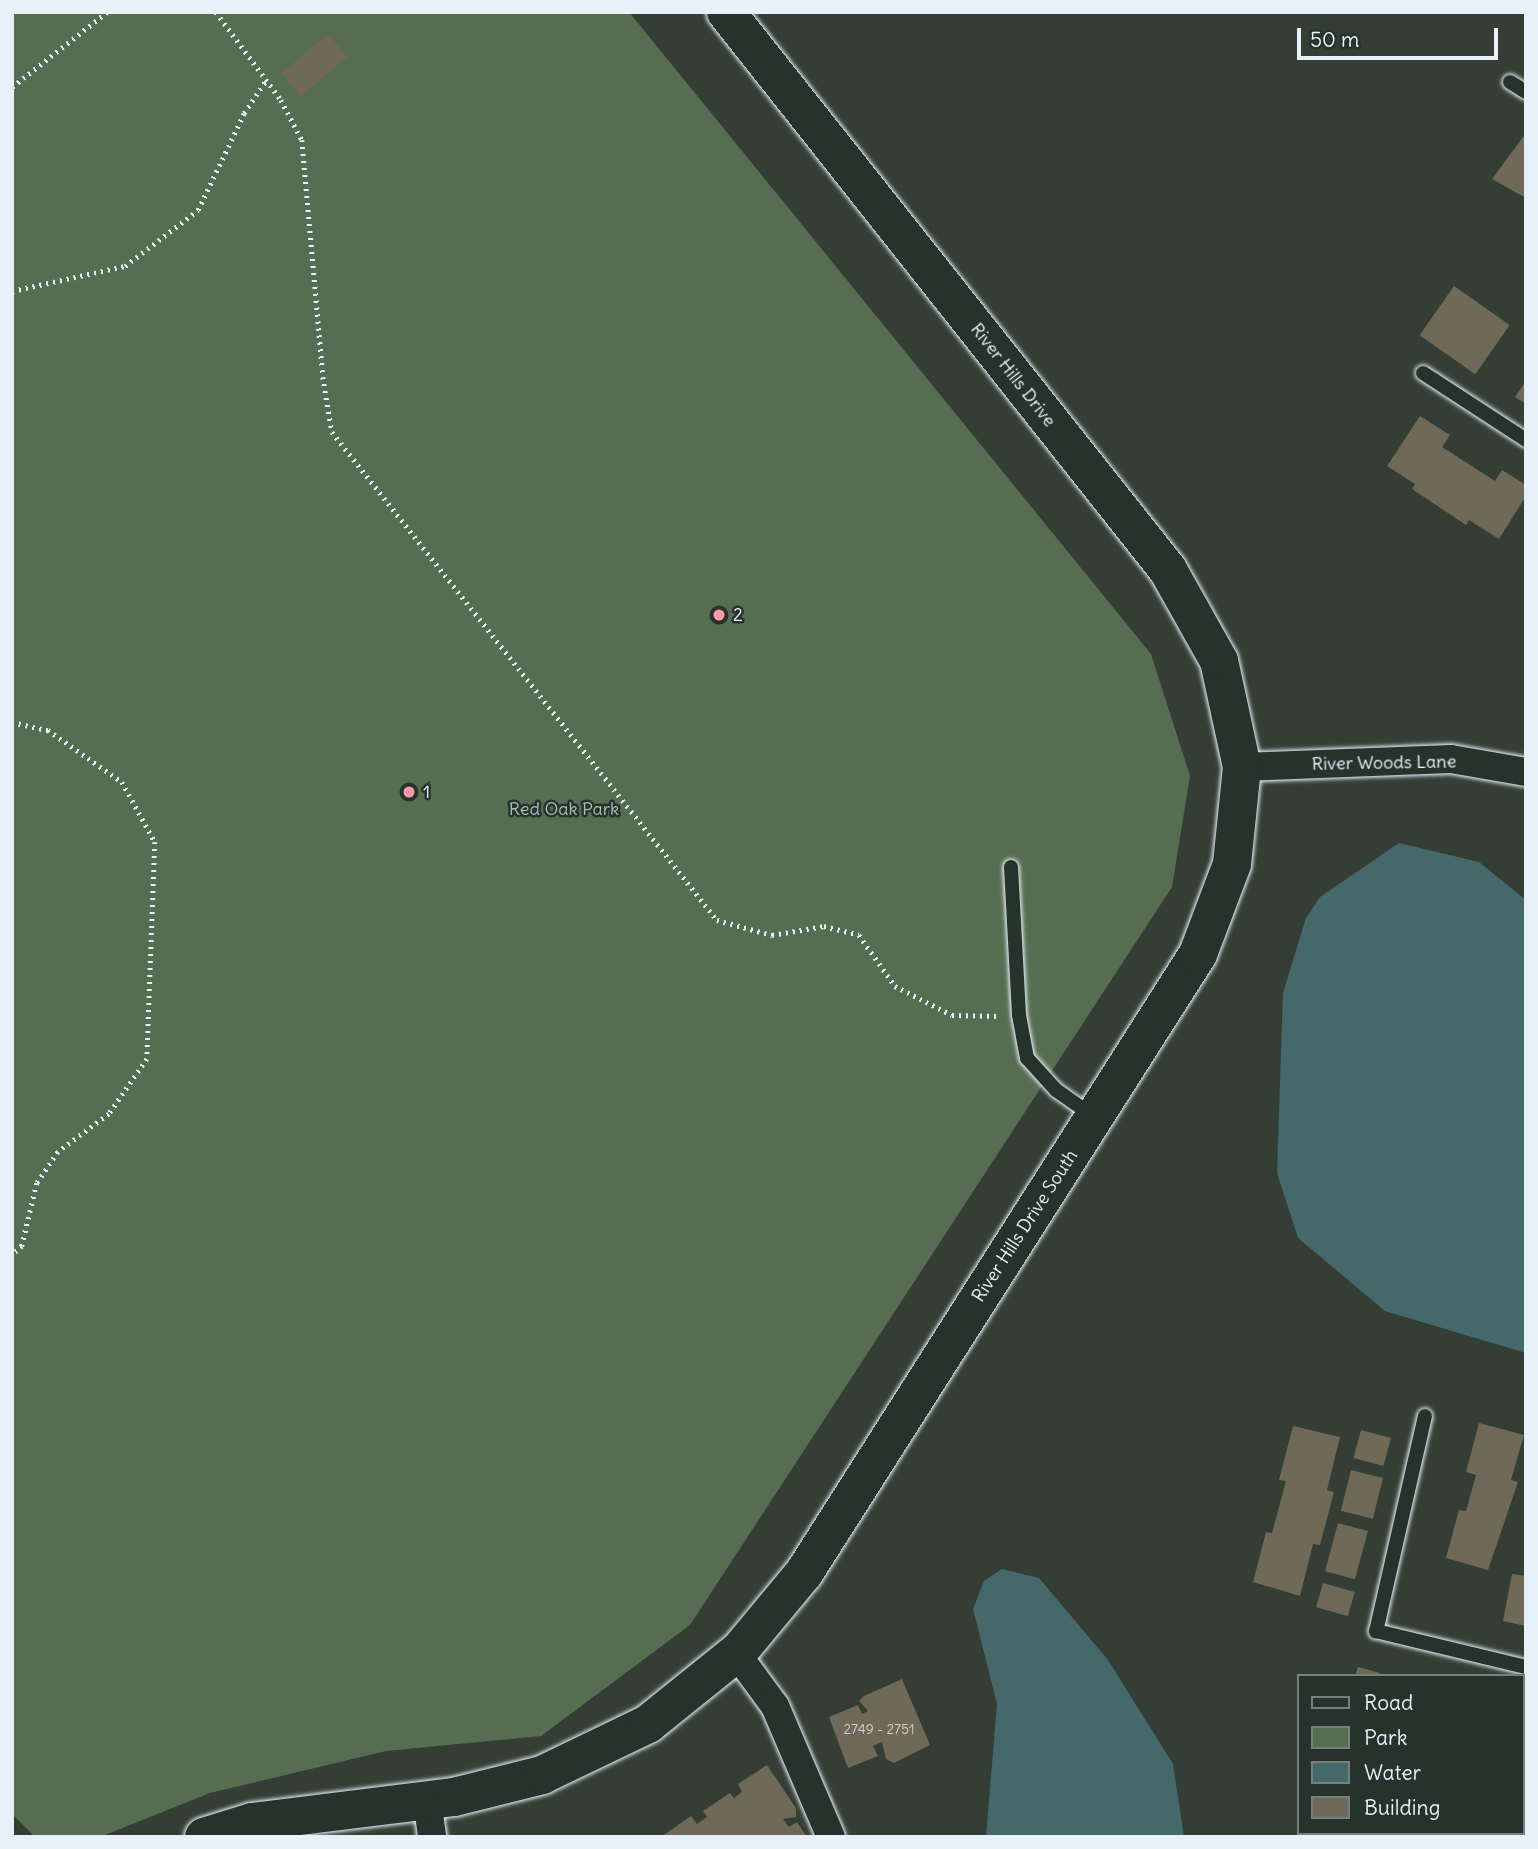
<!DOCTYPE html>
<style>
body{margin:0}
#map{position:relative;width:1538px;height:1849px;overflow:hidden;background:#343e35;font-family:Delius,sans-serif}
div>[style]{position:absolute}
.green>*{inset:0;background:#576d52}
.water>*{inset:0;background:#45686b}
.building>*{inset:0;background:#6e6a57;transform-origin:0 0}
.path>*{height:4.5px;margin-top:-2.25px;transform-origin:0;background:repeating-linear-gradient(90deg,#e8f1f8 0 2px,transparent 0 7px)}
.roads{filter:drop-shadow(0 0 2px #e8f1f8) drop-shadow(0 0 2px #e8f1f8)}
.lane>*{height:14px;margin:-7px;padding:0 7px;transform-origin:7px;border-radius:7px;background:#26332d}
.street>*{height:28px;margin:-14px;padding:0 14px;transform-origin:14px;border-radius:14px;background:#26332d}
.secondary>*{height:38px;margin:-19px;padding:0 19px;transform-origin:19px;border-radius:19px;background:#26332d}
.dots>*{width:19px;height:19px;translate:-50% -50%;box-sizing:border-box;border:4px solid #26332d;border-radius:50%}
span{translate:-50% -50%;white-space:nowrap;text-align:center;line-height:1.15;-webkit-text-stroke:5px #26332d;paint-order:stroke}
.number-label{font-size:14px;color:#cacfd0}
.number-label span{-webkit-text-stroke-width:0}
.street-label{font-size:18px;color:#e8f1f8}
.poi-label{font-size:18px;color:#e8f1f8}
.left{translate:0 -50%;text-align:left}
.park-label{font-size:18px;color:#aebcb6}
.frame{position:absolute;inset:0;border:14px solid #e8f1f8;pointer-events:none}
.legend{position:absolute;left:1297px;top:1674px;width:228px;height:161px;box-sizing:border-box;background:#26332d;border:2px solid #747f7e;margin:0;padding:9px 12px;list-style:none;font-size:21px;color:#e8f1f8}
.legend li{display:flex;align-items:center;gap:14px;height:35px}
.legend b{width:35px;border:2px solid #747f7e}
.scale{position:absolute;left:1297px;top:28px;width:201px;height:32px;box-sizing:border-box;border:4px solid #e8f1f8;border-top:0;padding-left:9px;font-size:21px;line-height:24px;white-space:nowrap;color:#e8f1f8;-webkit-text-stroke:5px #26332d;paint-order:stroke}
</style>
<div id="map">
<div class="green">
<i style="clip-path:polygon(12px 12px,629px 12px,1151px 654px,1190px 776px,1172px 887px,690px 1625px,541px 1736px,386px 1751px,210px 1793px,100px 1837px,35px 1837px,12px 1814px)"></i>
</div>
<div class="water">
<i style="clip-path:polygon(1399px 843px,1479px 862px,1526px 900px,1526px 1353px,1385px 1311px,1298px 1238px,1277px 1173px,1283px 993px,1306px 918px,1320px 897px)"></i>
<i style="clip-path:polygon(1002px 1569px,1039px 1578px,1108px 1660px,1173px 1764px,1184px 1837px,986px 1837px,997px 1704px,973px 1609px,984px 1581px)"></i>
</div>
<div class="building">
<i style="left:328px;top:34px;width:30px;height:61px;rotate:50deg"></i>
<i style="clip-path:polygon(1526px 133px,1526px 198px,1492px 179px)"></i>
<i style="left:1454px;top:286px;width:68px;height:60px;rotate:35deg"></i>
<i style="clip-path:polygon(1526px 381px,1526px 404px,1515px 397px)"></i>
<i style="clip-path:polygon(1420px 416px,1450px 435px,1442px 447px,1495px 481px,1502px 470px,1526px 485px,1526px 496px,1499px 539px,1469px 520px,1466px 525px,1412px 489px,1415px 484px,1387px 466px)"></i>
<i style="clip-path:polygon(1479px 1423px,1524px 1435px,1511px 1480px,1518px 1482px,1488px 1570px,1446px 1558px,1459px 1510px,1466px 1511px,1476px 1475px,1466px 1472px)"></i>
<i style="clip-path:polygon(1293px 1426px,1340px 1437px,1327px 1490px,1334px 1492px,1320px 1545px,1313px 1544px,1300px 1596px,1253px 1582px,1266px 1532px,1272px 1533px,1286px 1481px,1279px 1480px)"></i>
<i style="left:1361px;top:1430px;width:31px;height:29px;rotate:15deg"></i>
<i style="left:1351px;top:1470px;width:33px;height:42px;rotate:14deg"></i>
<i style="left:1338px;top:1523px;width:31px;height:50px;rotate:15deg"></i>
<i style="clip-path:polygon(1512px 1574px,1526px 1576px,1526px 1626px,1503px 1621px)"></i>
<i style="left:1323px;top:1583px;width:33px;height:25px;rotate:16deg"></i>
<i style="clip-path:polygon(1358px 1667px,1380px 1673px,1379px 1676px,1355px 1676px)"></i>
<i style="clip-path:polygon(902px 1679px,930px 1745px,894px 1763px,886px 1759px,882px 1742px,873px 1746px,878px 1756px,848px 1768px,829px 1717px,858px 1705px,862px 1714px,868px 1711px,859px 1701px,864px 1696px)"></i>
<i style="clip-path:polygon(767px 1765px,796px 1808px,796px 1817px,783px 1819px,789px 1827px,797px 1822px,807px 1837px,661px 1837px,691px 1816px,697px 1824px,707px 1817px,703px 1811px,730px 1793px,734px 1798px,742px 1792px,738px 1784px)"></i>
</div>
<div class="path">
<i style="left:216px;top:12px;width:109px;rotate:53.5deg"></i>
<i style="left:281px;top:100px;width:45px;rotate:62.3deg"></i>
<i style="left:302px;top:140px;width:238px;rotate:84.9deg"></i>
<i style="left:323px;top:377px;width:56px;rotate:80.7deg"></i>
<i style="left:332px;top:432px;width:622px;rotate:51.73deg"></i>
<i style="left:717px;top:920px;width:57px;rotate:15.3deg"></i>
<i style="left:772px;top:935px;width:53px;rotate:-9.8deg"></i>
<i style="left:824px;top:926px;width:36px;rotate:14deg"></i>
<i style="left:859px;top:935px;width:62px;rotate:54.8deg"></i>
<i style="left:895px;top:986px;width:64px;rotate:27deg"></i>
<i style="left:952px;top:1015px;width:49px;rotate:1.2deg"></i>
<i style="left:12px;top:87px;width:121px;rotate:-38.3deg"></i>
<i style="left:12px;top:291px;width:116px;rotate:-12.5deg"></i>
<i style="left:125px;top:266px;width:92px;rotate:-37.5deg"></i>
<i style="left:198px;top:210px;width:107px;rotate:-64.6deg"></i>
<i style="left:244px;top:113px;width:40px;rotate:-56deg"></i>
<i style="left:12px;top:722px;width:37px;rotate:13deg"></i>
<i style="left:48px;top:730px;width:90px;rotate:35.1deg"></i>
<i style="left:122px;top:782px;width:68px;rotate:61.2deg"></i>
<i style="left:155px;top:842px;width:217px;rotate:92.1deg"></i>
<i style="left:147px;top:1059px;width:67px;rotate:124.6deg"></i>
<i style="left:109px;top:1114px;width:64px;rotate:143.3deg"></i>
<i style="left:58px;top:1152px;width:37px;rotate:124deg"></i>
<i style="left:37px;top:1183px;width:65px;rotate:103.4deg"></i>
<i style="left:22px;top:1246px;width:13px;rotate:138deg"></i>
</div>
<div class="roads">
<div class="lane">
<i style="left:1510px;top:82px;width:19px;rotate:32deg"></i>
<i style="left:1423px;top:373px;width:123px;rotate:33deg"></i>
<i style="left:1011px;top:867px;width:148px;rotate:86.9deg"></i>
<i style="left:1019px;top:1015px;width:44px;rotate:79.5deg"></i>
<i style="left:1027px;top:1058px;width:43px;rotate:47.8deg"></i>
<i style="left:1056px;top:1090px;width:45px;rotate:35.1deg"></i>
<i style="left:1425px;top:1416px;width:221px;rotate:102.8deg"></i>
<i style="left:1376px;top:1631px;width:154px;rotate:13.5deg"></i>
</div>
<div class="street">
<i style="left:1242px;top:767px;width:209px;rotate:-2.2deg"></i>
<i style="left:1451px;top:759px;width:76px;rotate:9.8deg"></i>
<i style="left:736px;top:1653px;width:66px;rotate:53.7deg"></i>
<i style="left:775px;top:1706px;width:142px;rotate:66.9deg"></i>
<i style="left:427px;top:1800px;width:37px;rotate:82deg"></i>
</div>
<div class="secondary">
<i style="left:204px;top:1837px;width:50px;rotate:-17.4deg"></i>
<i style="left:252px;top:1822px;width:204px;rotate:-7.1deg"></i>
<i style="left:454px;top:1797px;width:91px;rotate:-14deg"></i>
<i style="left:542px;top:1775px;width:118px;rotate:-25.7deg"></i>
<i style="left:648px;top:1724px;width:118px;rotate:-38.8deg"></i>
<i style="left:740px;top:1650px;width:100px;rotate:-50.3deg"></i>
<i style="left:804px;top:1573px;width:734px;rotate:-57.52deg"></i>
<i style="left:1198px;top:954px;width:96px;rotate:-69.3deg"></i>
<i style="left:1232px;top:864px;width:98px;rotate:-84.1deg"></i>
<i style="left:1242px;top:767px;width:108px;rotate:-102.2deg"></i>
<i style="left:1219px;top:661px;width:104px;rotate:-119.3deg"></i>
<i style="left:1168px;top:570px;width:712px;rotate:-128.38deg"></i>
</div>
</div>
<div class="dots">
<i style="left:719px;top:615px;background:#ff9aa2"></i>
<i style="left:409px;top:792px;background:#ff9aa2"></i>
</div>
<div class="number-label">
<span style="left:879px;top:1729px">2749 - 2751</span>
</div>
<div class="street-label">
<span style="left:1013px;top:375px;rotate:52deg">River Hills Drive</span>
<span style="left:1384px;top:763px;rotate:-1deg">River Woods Lane</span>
<span style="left:1025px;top:1226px;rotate:-57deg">River Hills Drive South</span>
</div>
<div class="poi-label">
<span class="left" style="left:733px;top:615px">2</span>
<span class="left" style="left:423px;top:792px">1</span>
</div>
<div class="park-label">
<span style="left:564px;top:809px">Red Oak Park</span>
</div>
<div class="frame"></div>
<ul class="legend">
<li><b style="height:9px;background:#26332d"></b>Road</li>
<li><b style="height:19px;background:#576d52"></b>Park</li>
<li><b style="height:19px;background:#45686b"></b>Water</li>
<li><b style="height:19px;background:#6e6a57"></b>Building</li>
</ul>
<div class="scale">50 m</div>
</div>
